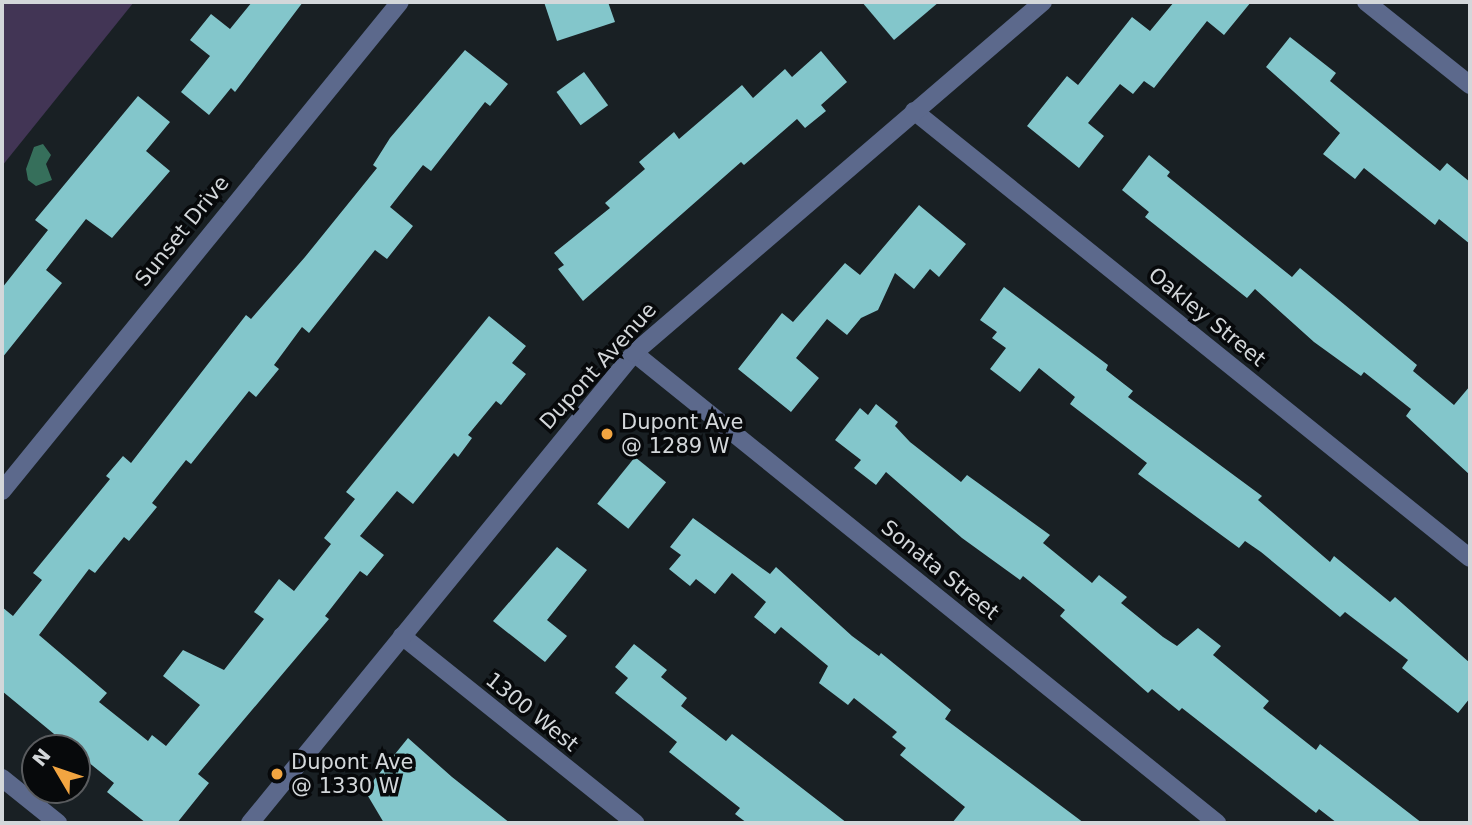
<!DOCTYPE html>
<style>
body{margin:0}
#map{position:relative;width:1472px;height:825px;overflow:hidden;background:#192024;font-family:"DejaVu Sans",sans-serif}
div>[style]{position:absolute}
.green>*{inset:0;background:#423555}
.water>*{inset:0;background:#366f5b}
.building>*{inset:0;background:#83c6cb;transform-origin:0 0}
.minor>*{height:18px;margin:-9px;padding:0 9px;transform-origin:9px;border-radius:9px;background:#5c698c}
.dots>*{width:19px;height:19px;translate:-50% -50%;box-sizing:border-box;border:4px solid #07090b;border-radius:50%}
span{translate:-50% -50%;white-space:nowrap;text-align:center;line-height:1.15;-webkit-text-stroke:7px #07090b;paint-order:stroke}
.street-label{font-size:21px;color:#d3d7da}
.poi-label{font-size:21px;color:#d3d7da}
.left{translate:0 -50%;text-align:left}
.frame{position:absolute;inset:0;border:4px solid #d3d7da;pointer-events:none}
.north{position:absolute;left:21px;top:734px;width:70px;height:70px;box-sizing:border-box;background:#07090b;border:2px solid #595b5e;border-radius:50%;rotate:309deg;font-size:19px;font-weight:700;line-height:28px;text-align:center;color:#d3d7da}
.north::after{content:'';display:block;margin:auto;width:24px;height:32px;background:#f2a541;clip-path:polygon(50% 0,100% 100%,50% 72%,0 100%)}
</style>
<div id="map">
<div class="green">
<i style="clip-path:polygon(2px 2px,134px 2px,2px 166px)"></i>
</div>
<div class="water">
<i style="clip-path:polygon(43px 144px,51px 155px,46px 164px,52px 180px,36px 186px,28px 180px,26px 169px,34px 147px)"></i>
</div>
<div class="building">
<i style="clip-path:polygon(252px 2px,303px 2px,235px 92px,231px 88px,209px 115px,181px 92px,210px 56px,190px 40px,211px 14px,230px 29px)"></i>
<i style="clip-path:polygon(544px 2px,608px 2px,615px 22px,557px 41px)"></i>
<i style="clip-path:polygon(862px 2px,939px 2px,894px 40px)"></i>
<i style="clip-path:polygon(1174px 2px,1251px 2px,1224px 35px,1207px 21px,1154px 88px,1144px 81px,1133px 94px,1120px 84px,1088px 123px,1104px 136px,1079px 168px,1027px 126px,1067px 76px,1078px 85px,1132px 17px,1150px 31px)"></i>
<i style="clip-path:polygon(1290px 37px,1336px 73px,1330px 81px,1419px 154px,1440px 171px,1447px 163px,1470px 182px,1470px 244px,1439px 219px,1435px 225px,1364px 168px,1355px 179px,1323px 154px,1340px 133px,1266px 67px)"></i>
<i style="clip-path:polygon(465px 50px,508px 84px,490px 106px,485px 102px,431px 171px,423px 165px,390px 207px,413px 226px,387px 259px,375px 250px,309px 333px,302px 327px,274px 365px,279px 369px,256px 397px,249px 391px,191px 464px,186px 460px,152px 503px,157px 507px,129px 541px,124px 537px,95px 573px,89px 569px,39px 635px,107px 693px,99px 702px,148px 741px,152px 735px,166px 746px,200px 705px,163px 676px,183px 650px,224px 670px,264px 619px,254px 612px,279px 579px,294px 591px,331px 544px,324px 538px,355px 499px,346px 492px,489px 316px,526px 346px,512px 363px,526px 374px,501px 405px,496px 401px,468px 435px,472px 438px,458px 457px,454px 453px,413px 504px,397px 491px,360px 536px,384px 555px,367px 576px,360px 571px,325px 616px,329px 619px,198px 774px,209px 783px,177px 823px,146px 823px,107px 792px,114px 783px,77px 753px,77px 748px,71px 748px,2px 691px,2px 607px,13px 616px,42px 580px,33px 573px,110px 479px,106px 476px,123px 456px,131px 463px,246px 315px,251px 319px,305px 257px,377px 168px,373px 165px,390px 138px)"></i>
<i style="clip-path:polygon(821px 51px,847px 82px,821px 105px,826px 111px,805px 128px,797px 119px,744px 165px,741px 162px,583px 301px,558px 269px,564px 265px,554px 253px,610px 208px,605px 203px,645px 169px,639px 162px,674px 132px,679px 139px,742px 85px,753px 98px,785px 69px,792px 77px)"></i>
<i style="left:584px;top:72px;width:41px;height:34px;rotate:54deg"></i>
<i style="clip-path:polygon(138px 96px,170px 122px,146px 151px,170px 171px,112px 238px,86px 219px,46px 270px,62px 283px,2px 358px,2px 288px,48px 230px,35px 220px)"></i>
<i style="clip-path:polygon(1149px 155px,1170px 172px,1167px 176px,1292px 277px,1300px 268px,1345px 305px,1417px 365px,1413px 371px,1454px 405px,1470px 386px,1470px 475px,1406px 416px,1411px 409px,1364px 372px,1361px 376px,1314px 342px,1255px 289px,1247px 298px,1145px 217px,1149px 212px,1122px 190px)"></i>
<i style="clip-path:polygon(919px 205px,966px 244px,939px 277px,930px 269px,914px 289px,895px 273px,878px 310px,861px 318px,847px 335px,827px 319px,796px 358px,819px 378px,791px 412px,738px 369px,782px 313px,793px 322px,845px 263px,860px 275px)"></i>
<i style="clip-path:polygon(1004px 287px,1108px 365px,1106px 370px,1133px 391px,1128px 397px,1262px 496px,1258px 500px,1330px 562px,1334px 556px,1390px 602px,1395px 597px,1470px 663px,1470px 698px,1458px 713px,1402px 668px,1408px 660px,1345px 612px,1340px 617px,1261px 552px,1245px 541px,1239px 548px,1138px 474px,1147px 463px,1070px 404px,1075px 397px,1039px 368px,1020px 392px,990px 369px,1006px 348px,992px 338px,997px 332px,980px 320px)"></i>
<i style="clip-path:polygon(876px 404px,898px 422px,895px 426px,910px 442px,961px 482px,967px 475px,1050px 535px,1043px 543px,1092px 583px,1099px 575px,1127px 597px,1121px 603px,1163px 637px,1177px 646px,1198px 628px,1221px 646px,1213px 655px,1269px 701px,1263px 708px,1316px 750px,1320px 744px,1422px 823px,1337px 823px,1319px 809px,1316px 813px,1182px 708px,1179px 711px,1152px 689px,1148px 693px,1060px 616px,1065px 610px,1023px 576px,1020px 580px,962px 538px,886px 472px,876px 485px,854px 468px,861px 460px,835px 440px,860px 408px,868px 415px)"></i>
<i style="left:635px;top:457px;width:40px;height:60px;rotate:39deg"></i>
<i style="clip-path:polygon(693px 518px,770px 574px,776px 567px,852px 636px,879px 656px,881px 653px,951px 710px,945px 719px,1084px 823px,952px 823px,965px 807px,900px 755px,906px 748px,892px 737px,897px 732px,854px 698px,848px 705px,819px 683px,828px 666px,781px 627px,775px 634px,754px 617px,766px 602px,732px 573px,715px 594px,696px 579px,690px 586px,669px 569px,681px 555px,670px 547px)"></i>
<i style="clip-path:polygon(557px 547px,587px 570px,547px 620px,567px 636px,545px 662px,493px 621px)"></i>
<i style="clip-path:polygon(634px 644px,667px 670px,661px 677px,687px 698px,681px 706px,726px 741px,732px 734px,847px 823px,747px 823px,735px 814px,740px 808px,669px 752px,677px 742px,615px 693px,628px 678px,615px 667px)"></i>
<i style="clip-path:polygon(408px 738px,452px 777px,510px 823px,384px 823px,365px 791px)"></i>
</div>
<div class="minor">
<i style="left:1366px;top:2px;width:133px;rotate:38.6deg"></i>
<i style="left:914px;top:111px;width:713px;rotate:38.8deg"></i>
<i style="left:634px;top:353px;width:749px;rotate:38.87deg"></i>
<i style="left:2px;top:491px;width:630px;rotate:-50.86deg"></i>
<i style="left:402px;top:636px;width:299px;rotate:38.7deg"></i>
<i style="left:2px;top:778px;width:72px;rotate:38.8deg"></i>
<i style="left:250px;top:823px;width:607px;rotate:-50.75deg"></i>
<i style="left:634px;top:353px;width:539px;rotate:-40.64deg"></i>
</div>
<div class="dots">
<i style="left:607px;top:434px;background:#f2a541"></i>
<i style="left:277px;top:774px;background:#f2a541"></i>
</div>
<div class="street-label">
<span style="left:182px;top:231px;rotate:-51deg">Sunset Drive</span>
<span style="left:1207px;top:317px;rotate:39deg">Oakley Street</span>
<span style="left:598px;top:366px;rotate:-48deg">Dupont Avenue</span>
<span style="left:940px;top:570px;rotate:39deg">Sonata Street</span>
<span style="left:532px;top:712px;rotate:39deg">1300 West</span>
</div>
<div class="poi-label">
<span class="left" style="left:621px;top:434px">Dupont Ave<br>@ 1289 W</span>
<span class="left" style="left:291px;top:774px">Dupont Ave<br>@ 1330 W</span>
</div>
<div class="frame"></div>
<div class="north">N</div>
</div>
